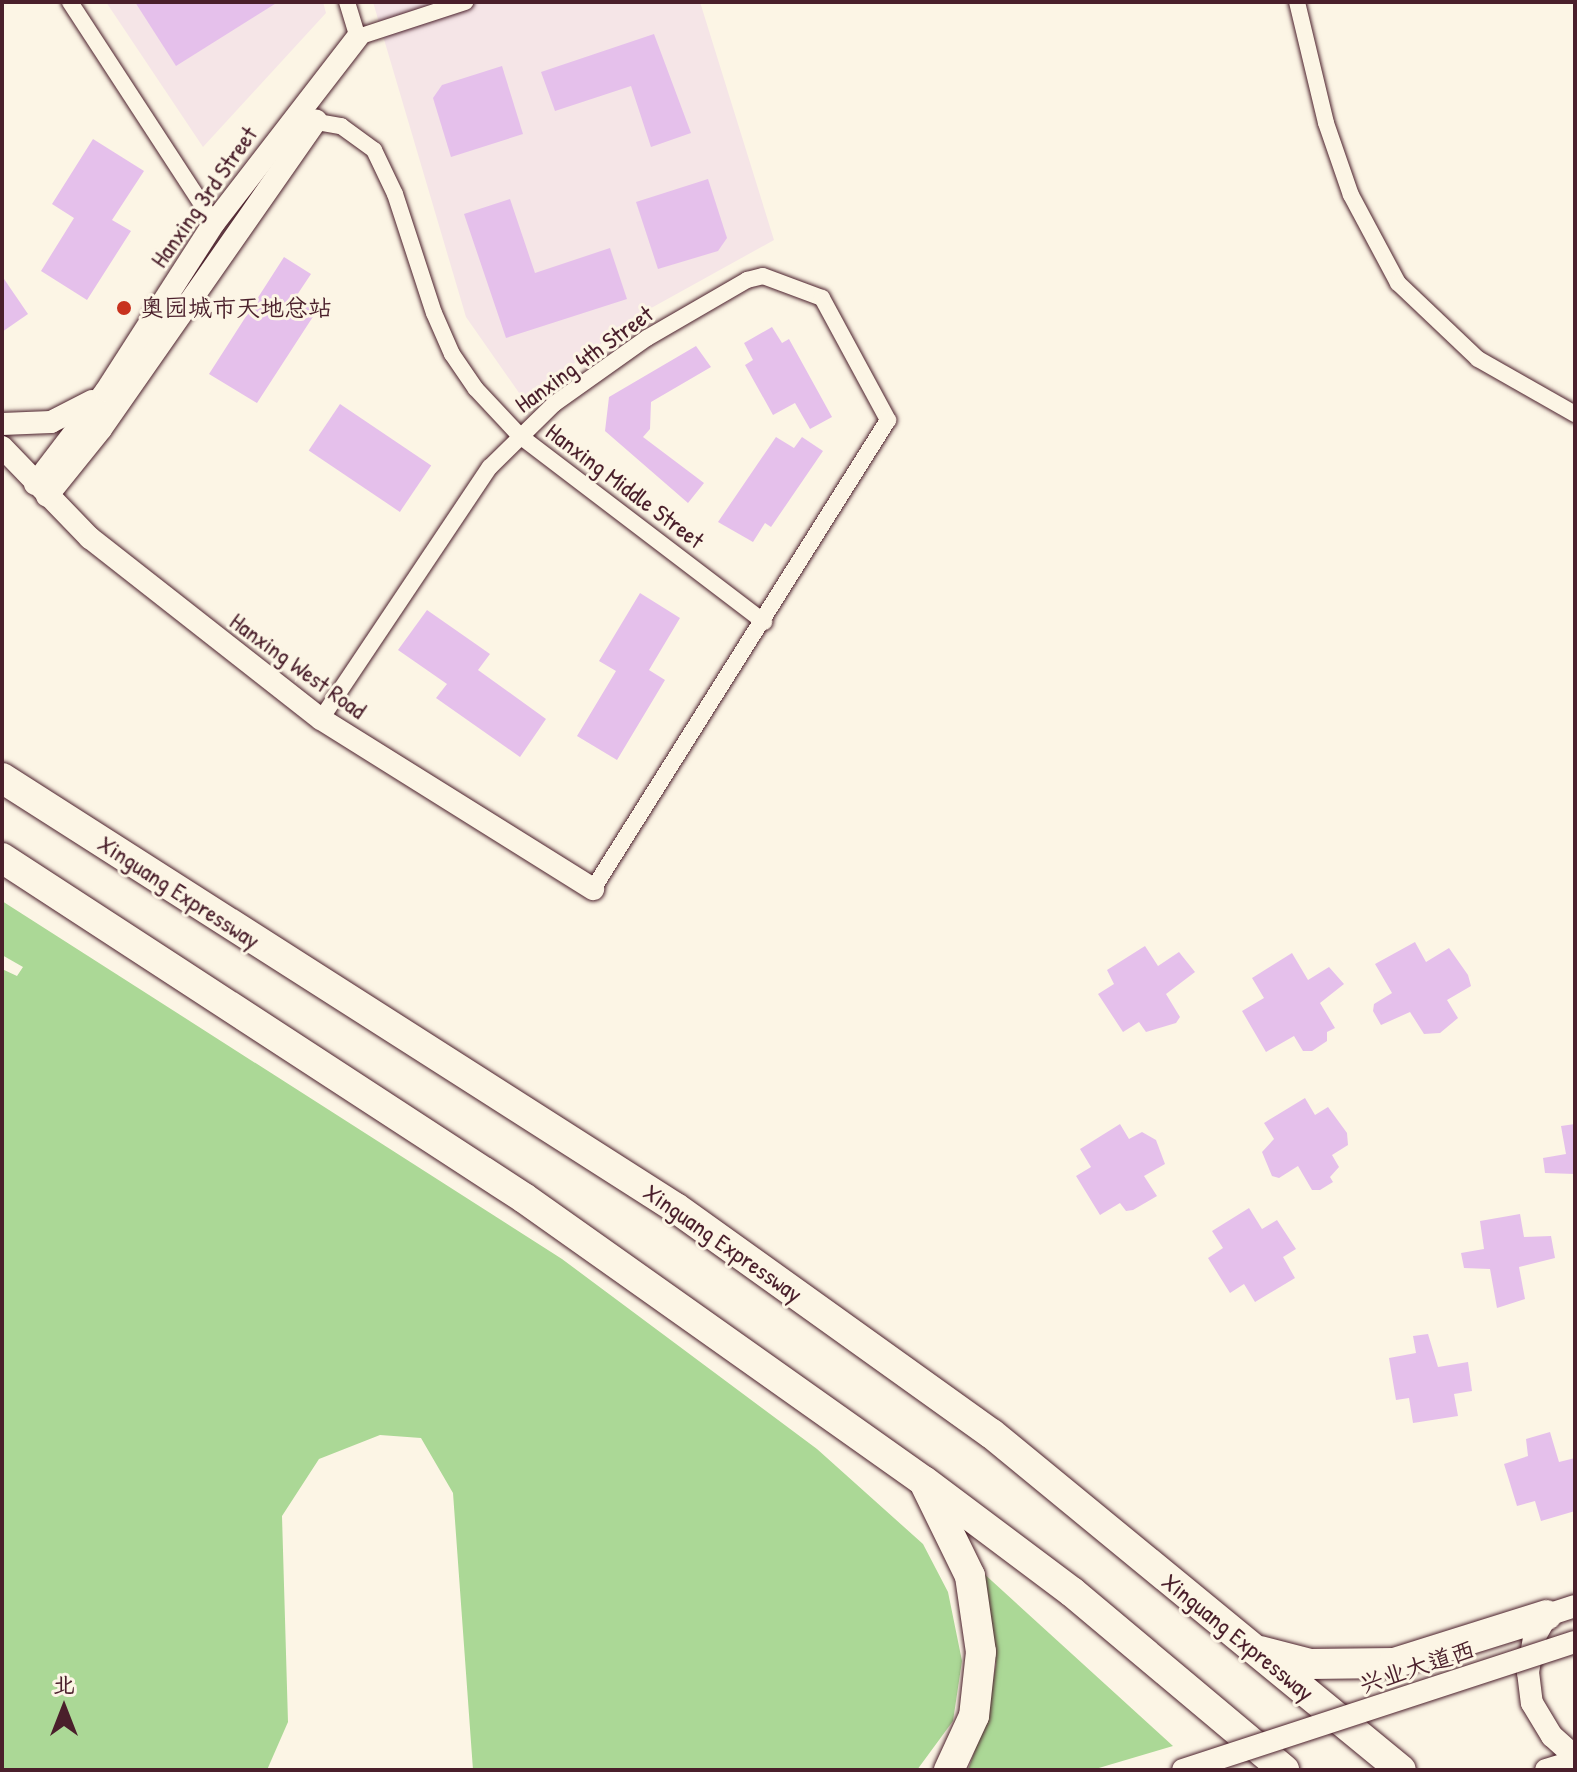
<!DOCTYPE html>
<meta charset="utf-8">
<style>
body{margin:0}
#map{position:relative;width:1577px;height:1772px;overflow:hidden;background:#fcf5e5;font-family:"Patrick Hand","LXGW WenKai TC",sans-serif}
div>[style]{position:absolute}
.built>*{inset:0;background:#f5e5e7}
.green>*{inset:0;background:#abd896}
.building>*{inset:0;background:#e5c0eb;transform-origin:0 0}
.roads{filter:drop-shadow(0 0 2px #4a1f2b) drop-shadow(0 0 2px #4a1f2b)}
.street>*{height:16px;margin:-8px;padding:0 8px;transform-origin:8px;border-radius:8px;background:#fcf5e5}
.secondary>*{height:22px;margin:-11px;padding:0 11px;transform-origin:11px;border-radius:11px;background:#fcf5e5}
.highway>*{height:30px;margin:-15px;padding:0 15px;transform-origin:15px;border-radius:15px;background:#fcf5e5}
.bridges{filter:drop-shadow(0 0 2px #4a1f2b) drop-shadow(0 0 2px #4a1f2b)}
.secondary-bridge>*{height:22px;margin:-11px;padding:0 11px;transform-origin:11px;border-radius:11px;background:#fcf5e5}
.dots>*{width:22px;height:22px;translate:-50% -50%;box-sizing:border-box;border:4px solid #fcf5e5;border-radius:50%}
span{translate:-50% -50%;white-space:nowrap;text-align:center;line-height:1.15;-webkit-text-stroke:6px #fcf5e5;paint-order:stroke}
.street-label{font-size:24px;color:#4a1f2b}
.poi-label{font-size:24px;color:#4a1f2b}
.left{translate:0 -50%;text-align:left}
.frame{position:absolute;inset:0;border:4px solid #4a1f2b;pointer-events:none}
.north{position:absolute;left:24px;top:1668px;width:80px;height:80px;-webkit-text-stroke:6px #fcf5e5;paint-order:stroke;rotate:0deg;font-size:22px;font-weight:700;line-height:32px;text-align:center;color:#4a1f2b}
.north::after{content:'';display:block;margin:auto;width:28px;height:36px;background:#4a1f2b;clip-path:polygon(50% 0,100% 100%,50% 72%,0 100%)}
</style>
<div id="map">
<div class="built">
<i style="clip-path:polygon(106px 2px,323px 2px,326px 13px,203px 147px)"></i>
<i style="clip-path:polygon(373px 2px,700px 2px,774px 240px,644px 312px,524px 400px,466px 317px)"></i>
</div>
<div class="green">
<i style="clip-path:polygon(2px 901px,562px 1259px,817px 1449px,923px 1544px,948px 1592px,962px 1661px,953px 1721px,917px 1770px,473px 1770px,453px 1493px,421px 1438px,380px 1435px,319px 1459px,282px 1516px,288px 1722px,267px 1770px,2px 1770px,2px 969px,17px 976px,23px 967px,2px 955px)"></i>
<i style="clip-path:polygon(981px 1571px,1173px 1746px,1092px 1770px,968px 1770px,986px 1719px,996px 1664px)"></i>
</div>
<div class="building">
<i style="clip-path:polygon(135px 2px,278px 2px,176px 66px)"></i>
<i style="clip-path:polygon(654px 34px,691px 133px,651px 147px,631px 86px,555px 111px,541px 72px)"></i>
<i style="clip-path:polygon(502px 66px,523px 134px,451px 157px,433px 98px,442px 85px)"></i>
<i style="clip-path:polygon(93px 139px,144px 171px,112px 220px,131px 231px,87px 300px,41px 271px,74px 218px,52px 204px)"></i>
<i style="clip-path:polygon(708px 179px,727px 238px,718px 251px,658px 269px,636px 202px)"></i>
<i style="clip-path:polygon(510px 199px,535px 273px,610px 248px,627px 299px,506px 338px,464px 214px)"></i>
<i style="clip-path:polygon(284px 257px,311px 274px,295px 298px,316px 312px,257px 403px,209px 374px)"></i>
<i style="clip-path:polygon(2px 276px,28px 314px,2px 332px)"></i>
<i style="clip-path:polygon(772px 327px,782px 343px,789px 339px,832px 417px,810px 429px,795px 403px,773px 415px,745px 365px,753px 360px,744px 343px)"></i>
<i style="clip-path:polygon(696px 346px,711px 367px,651px 402px,650px 429px,643px 437px,704px 483px,688px 503px,605px 431px,609px 397px)"></i>
<i style="left:340px;top:404px;width:110px;height:56px;rotate:34deg"></i>
<i style="clip-path:polygon(776px 437px,794px 448px,802px 437px,823px 451px,771px 527px,765px 523px,753px 542px,718px 522px)"></i>
<i style="clip-path:polygon(640px 593px,680px 618px,649px 670px,665px 680px,617px 760px,577px 736px,616px 671px,599px 661px)"></i>
<i style="clip-path:polygon(427px 610px,490px 654px,478px 670px,546px 719px,520px 757px,436px 698px,447px 684px,398px 650px)"></i>
<i style="clip-path:polygon(1415px 942px,1426px 962px,1449px 948px,1468px 975px,1471px 986px,1447px 1000px,1458px 1018px,1440px 1033px,1424px 1034px,1410px 1012px,1381px 1025px,1373px 1011px,1374px 1004px,1392px 993px,1375px 964px)"></i>
<i style="clip-path:polygon(1145px 946px,1158px 966px,1179px 952px,1195px 972px,1166px 994px,1180px 1017px,1176px 1023px,1146px 1032px,1139px 1022px,1123px 1032px,1098px 994px,1114px 984px,1107px 970px)"></i>
<i style="clip-path:polygon(1292px 953px,1308px 980px,1329px 967px,1344px 984px,1320px 1003px,1335px 1028px,1327px 1032px,1327px 1041px,1312px 1051px,1303px 1051px,1294px 1036px,1266px 1052px,1242px 1011px,1264px 998px,1252px 978px)"></i>
<i style="clip-path:polygon(1305px 1098px,1315px 1115px,1328px 1107px,1347px 1133px,1348px 1145px,1332px 1155px,1339px 1167px,1330px 1177px,1333px 1182px,1320px 1190px,1312px 1190px,1298px 1166px,1279px 1178px,1272px 1176px,1262px 1152px,1274px 1139px,1264px 1123px)"></i>
<i style="clip-path:polygon(1120px 1124px,1129px 1139px,1142px 1132px,1156px 1140px,1165px 1164px,1144px 1176px,1157px 1196px,1133px 1210px,1126px 1211px,1120px 1203px,1100px 1215px,1076px 1176px,1091px 1167px,1080px 1149px)"></i>
<i style="clip-path:polygon(1575px 1124px,1575px 1174px,1545px 1173px,1543px 1158px,1566px 1154px,1561px 1126px)"></i>
<i style="clip-path:polygon(1249px 1208px,1262px 1229px,1277px 1220px,1296px 1249px,1283px 1257px,1295px 1278px,1255px 1302px,1244px 1284px,1230px 1293px,1208px 1258px,1223px 1248px,1212px 1231px)"></i>
<i style="clip-path:polygon(1520px 1214px,1524px 1237px,1551px 1236px,1555px 1258px,1519px 1267px,1525px 1299px,1497px 1308px,1490px 1269px,1464px 1268px,1461px 1253px,1484px 1249px,1480px 1221px)"></i>
<i style="clip-path:polygon(1428px 1334px,1438px 1367px,1468px 1362px,1472px 1391px,1454px 1394px,1458px 1416px,1413px 1423px,1409px 1398px,1396px 1400px,1389px 1358px,1416px 1353px,1413px 1336px)"></i>
<i style="clip-path:polygon(1550px 1432px,1559px 1462px,1575px 1458px,1575px 1511px,1541px 1521px,1535px 1501px,1517px 1506px,1504px 1464px,1528px 1456px,1526px 1439px)"></i>
</div>
<div class="roads">
<div class="street">
<i style="left:70px;top:2px;width:264px;rotate:56.9deg"></i>
<i style="left:347px;top:2px;width:37px;rotate:73deg"></i>
<i style="left:358px;top:37px;width:113px;rotate:-18.1deg"></i>
<i style="left:1297px;top:2px;width:124px;rotate:76.5deg"></i>
<i style="left:1326px;top:123px;width:76px;rotate:70.9deg"></i>
<i style="left:1351px;top:195px;width:100px;rotate:61.9deg"></i>
<i style="left:1398px;top:283px;width:110px;rotate:43.5deg"></i>
<i style="left:1478px;top:359px;width:112px;rotate:29.6deg"></i>
<i style="left:306px;top:120px;width:36px;rotate:10deg"></i>
<i style="left:341px;top:126px;width:41px;rotate:36deg"></i>
<i style="left:374px;top:150px;width:49px;rotate:64.5deg"></i>
<i style="left:395px;top:194px;width:125px;rotate:71.9deg"></i>
<i style="left:434px;top:313px;width:45px;rotate:66.3deg"></i>
<i style="left:452px;top:354px;width:42px;rotate:55.6deg"></i>
<i style="left:476px;top:389px;width:64px;rotate:46.9deg"></i>
<i style="left:520px;top:436px;width:307px;rotate:37.3deg"></i>
<i style="left:321px;top:719px;width:303px;rotate:-56.2deg"></i>
<i style="left:490px;top:467px;width:90px;rotate:-44.5deg"></i>
<i style="left:554px;top:404px;width:114px;rotate:-35.4deg"></i>
<i style="left:647px;top:338px;width:116px;rotate:-30.1deg"></i>
<i style="left:747px;top:280px;width:16px;rotate:-14deg"></i>
<i style="left:763px;top:276px;width:63px;rotate:20.4deg"></i>
<i style="left:822px;top:298px;width:139px;rotate:61.6deg"></i>
<i style="left:888px;top:420px;width:554px;rotate:122.17deg"></i>
</div>
<div class="secondary">
<i style="left:2px;top:424px;width:49px;rotate:-2.3deg"></i>
<i style="left:51px;top:422px;width:46px;rotate:-27.1deg"></i>
<i style="left:2px;top:447px;width:127px;rotate:46deg"></i>
<i style="left:90px;top:538px;width:293px;rotate:38.1deg"></i>
<i style="left:321px;top:719px;width:321px;rotate:32deg"></i>
<i style="left:35px;top:484px;width:117px;rotate:-52.6deg"></i>
<i style="left:106px;top:391px;width:200px;rotate:-57.3deg"></i>
<i style="left:214px;top:223px;width:235px;rotate:-52.3deg"></i>
<i style="left:47px;top:496px;width:86px;rotate:-51.1deg"></i>
<i style="left:101px;top:429px;width:376px;rotate:-55.1deg"></i>
<i style="left:1575px;top:1606px;width:29px;rotate:162deg"></i>
<i style="left:1547px;top:1615px;width:26px;rotate:119deg"></i>
<i style="left:1534px;top:1638px;width:35px;rotate:100deg"></i>
<i style="left:1528px;top:1672px;width:31px;rotate:83deg"></i>
<i style="left:1532px;top:1703px;width:39px;rotate:59deg"></i>
<i style="left:1552px;top:1736px;width:31px;rotate:42deg"></i>
<i style="left:1546px;top:1770px;width:30px;rotate:-17deg"></i>
</div>
<div class="highway">
<i style="left:2px;top:778px;width:799px;rotate:32.54deg"></i>
<i style="left:676px;top:1208px;width:388px;rotate:35.6deg"></i>
<i style="left:992px;top:1434px;width:529px;rotate:39.4deg"></i>
<i style="left:2px;top:858px;width:623px;rotate:33.08deg"></i>
<i style="left:524px;top:1198px;width:490px;rotate:35.3deg"></i>
<i style="left:924px;top:1481px;width:185px;rotate:36.9deg"></i>
<i style="left:1072px;top:1592px;width:277px;rotate:40deg"></i>
<i style="left:926px;top:1486px;width:100px;rotate:63.9deg"></i>
<i style="left:970px;top:1576px;width:77px;rotate:81.8deg"></i>
<i style="left:981px;top:1652px;width:64px;rotate:96.2deg"></i>
<i style="left:974px;top:1716px;width:60px;rotate:114.8deg"></i>
<i style="left:1260px;top:1651px;width:52px;rotate:14.6deg"></i>
<i style="left:1310px;top:1664px;width:84px;rotate:-0.7deg"></i>
<i style="left:1394px;top:1663px;width:160px;rotate:-17.4deg"></i>
</div>
</div>
<div class="bridges">
<div class="secondary-bridge">
<i style="left:1183px;top:1770px;width:412px;rotate:-18.1deg"></i>
</div>
</div>
<div class="dots">
<i style="left:124px;top:308px;background:#c8321e"></i>
</div>
<div class="street-label">
<span style="left:204px;top:197px;rotate:-55deg">Hanxing 3rd Street</span>
<span style="left:584px;top:359px;rotate:-36deg">Hanxing 4th Street</span>
<span style="left:625px;top:486px;rotate:37deg">Hanxing Middle Street</span>
<span style="left:298px;top:666px;rotate:36deg">Hanxing West Road</span>
<span style="left:179px;top:892px;rotate:33deg">Xinguang Expressway</span>
<span style="left:723px;top:1243px;rotate:35deg">Xinguang Expressway</span>
<span style="left:1238px;top:1637px;rotate:39deg">Xinguang Expressway</span>
<span style="left:1417px;top:1667px;rotate:-18deg">兴业大道西</span>
</div>
<div class="poi-label">
<span class="left" style="left:140px;top:308px">奥园城市天地总站</span>
</div>
<div class="frame"></div>
<div class="north">北</div>
</div>
